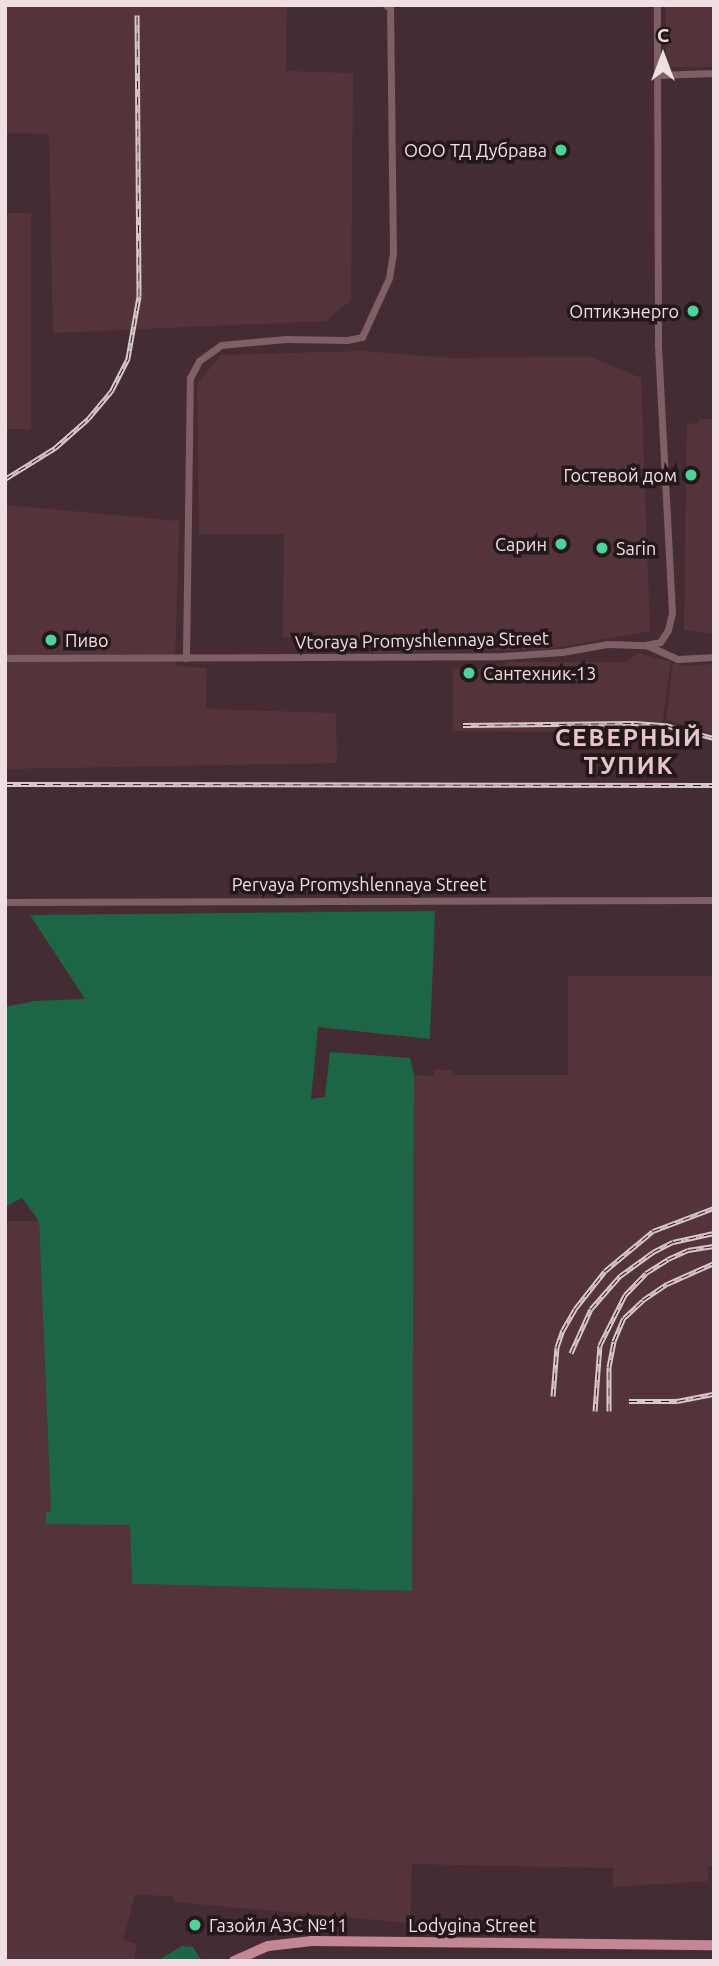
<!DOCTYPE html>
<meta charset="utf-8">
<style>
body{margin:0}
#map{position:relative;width:719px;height:1966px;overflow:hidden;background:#452c32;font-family:Ubuntu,sans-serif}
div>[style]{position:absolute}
.built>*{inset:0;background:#54343b;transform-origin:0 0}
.green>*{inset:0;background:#1e6546}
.minor>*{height:7px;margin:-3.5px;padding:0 3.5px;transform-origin:3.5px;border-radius:3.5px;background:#7d5f66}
.primary>*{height:10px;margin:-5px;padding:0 5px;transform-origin:5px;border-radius:5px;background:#c48895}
.rail>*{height:5px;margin-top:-2.5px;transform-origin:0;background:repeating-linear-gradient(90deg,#24181b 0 8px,#d9c8cb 0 16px);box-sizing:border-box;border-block:2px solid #d9c8cb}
.dots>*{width:19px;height:19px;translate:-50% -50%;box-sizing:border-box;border:4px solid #24181b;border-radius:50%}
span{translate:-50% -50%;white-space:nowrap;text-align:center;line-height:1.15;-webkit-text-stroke:7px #24181b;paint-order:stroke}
.poi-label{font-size:18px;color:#efdfe2}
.right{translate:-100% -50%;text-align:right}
.left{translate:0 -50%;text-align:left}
.street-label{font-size:18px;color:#efdfe2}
.district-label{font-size:24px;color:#e6c6cc;font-weight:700;letter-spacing:2px}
.frame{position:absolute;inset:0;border:7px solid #efdfe2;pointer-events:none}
.north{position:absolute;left:628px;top:21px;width:70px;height:70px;-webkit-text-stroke:5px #24181b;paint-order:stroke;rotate:0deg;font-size:19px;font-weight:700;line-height:28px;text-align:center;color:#efdfe2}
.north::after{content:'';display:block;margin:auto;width:24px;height:32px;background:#efdfe2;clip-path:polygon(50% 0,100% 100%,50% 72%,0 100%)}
</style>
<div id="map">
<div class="built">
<i style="clip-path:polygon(5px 5px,287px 5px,286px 71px,353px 73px,351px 300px,326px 321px,53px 333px,49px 134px,7px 133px)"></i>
<i style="left:666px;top:5px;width:48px;height:62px"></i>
<i style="left:5px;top:213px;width:26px;height:216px"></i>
<i style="clip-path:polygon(362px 351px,452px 358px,590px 357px,641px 378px,650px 631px,548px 649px,374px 653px,366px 639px,283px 637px,284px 534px,199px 534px,197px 384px,221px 355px)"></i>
<i style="clip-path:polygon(699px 419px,714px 419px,714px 634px,684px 630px,687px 423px,697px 424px)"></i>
<i style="clip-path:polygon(5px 505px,179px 521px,175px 666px,207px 668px,206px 709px,336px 713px,337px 763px,5px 769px)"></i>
<i style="clip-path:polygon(638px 653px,671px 662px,661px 733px,453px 731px,453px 669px,499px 669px,506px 662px,626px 662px)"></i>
<i style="clip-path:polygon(673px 663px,686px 666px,714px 664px,714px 734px,666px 720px)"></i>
<i style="clip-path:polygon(568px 976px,714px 976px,714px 1866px,708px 1867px,708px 1881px,613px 1887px,613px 1868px,412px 1864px,410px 1923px,174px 1902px,174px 1896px,135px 1895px,123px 1940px,137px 1944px,134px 1961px,5px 1961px,5px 1221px,39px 1221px,51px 1511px,130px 1525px,132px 1584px,411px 1591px,414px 1075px,434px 1076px,434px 1070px,453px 1070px,453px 1075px,568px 1075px)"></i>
</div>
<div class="green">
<i style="clip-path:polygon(435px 911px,430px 1039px,318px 1027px,311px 1099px,325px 1097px,330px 1052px,410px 1058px,414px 1075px,412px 1591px,132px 1584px,130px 1525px,46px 1524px,46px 1512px,51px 1511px,39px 1221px,22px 1198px,5px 1207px,5px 1007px,35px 1001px,85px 999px,30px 915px)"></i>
<i style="clip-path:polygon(182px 1946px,193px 1947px,202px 1961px,157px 1961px)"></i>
</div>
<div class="minor">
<i style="left:658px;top:75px;width:56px;rotate:-2deg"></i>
<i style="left:646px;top:645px;width:35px;rotate:24deg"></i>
<i style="left:678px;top:659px;width:36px;rotate:-3deg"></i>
<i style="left:5px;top:658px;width:498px;rotate:-0.2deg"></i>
<i style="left:503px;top:656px;width:59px;rotate:-3.9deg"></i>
<i style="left:562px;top:652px;width:47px;rotate:-9.9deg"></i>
<i style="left:608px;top:644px;width:37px;rotate:2deg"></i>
<i style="left:645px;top:645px;width:15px;rotate:-11deg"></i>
<i style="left:660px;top:642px;width:14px;rotate:-56deg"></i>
<i style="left:668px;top:630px;width:17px;rotate:-77deg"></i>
<i style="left:672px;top:613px;width:271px;rotate:-93deg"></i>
<i style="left:658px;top:342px;width:337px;rotate:-90.2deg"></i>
<i style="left:186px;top:658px;width:280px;rotate:-89.2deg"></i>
<i style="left:190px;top:378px;width:19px;rotate:-62deg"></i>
<i style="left:199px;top:361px;width:27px;rotate:-36deg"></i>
<i style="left:221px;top:345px;width:65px;rotate:-5.3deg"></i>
<i style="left:286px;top:339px;width:61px;rotate:0.9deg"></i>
<i style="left:347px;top:340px;width:15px;rotate:-11deg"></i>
<i style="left:362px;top:337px;width:65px;rotate:-65.4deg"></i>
<i style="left:389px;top:278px;width:26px;rotate:-81deg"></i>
<i style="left:393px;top:252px;width:244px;rotate:-90.7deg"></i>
<i style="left:390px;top:8px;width:5px;rotate:-143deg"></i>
<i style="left:5px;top:902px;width:709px;rotate:-0.16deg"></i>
</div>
<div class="primary">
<i style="left:234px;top:1961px;width:37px;rotate:-24deg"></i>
<i style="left:268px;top:1946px;width:44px;rotate:-6.5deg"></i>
<i style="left:312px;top:1941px;width:402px;rotate:0.6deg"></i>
</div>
<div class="rail">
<i style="left:5px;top:479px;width:59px;rotate:-31.8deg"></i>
<i style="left:55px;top:448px;width:44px;rotate:-41.3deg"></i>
<i style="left:88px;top:419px;width:38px;rotate:-50deg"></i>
<i style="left:112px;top:390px;width:36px;rotate:-63deg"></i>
<i style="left:128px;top:358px;width:63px;rotate:-79.9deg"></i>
<i style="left:139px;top:296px;width:281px;rotate:-90.4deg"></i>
<i style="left:463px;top:725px;width:171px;rotate:-0.7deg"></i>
<i style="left:634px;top:723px;width:31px;rotate:4deg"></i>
<i style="left:665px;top:725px;width:51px;rotate:14.9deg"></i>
<i style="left:5px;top:784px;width:709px;rotate:0.08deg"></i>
<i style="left:571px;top:1353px;width:48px;rotate:-65.6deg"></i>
<i style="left:591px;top:1309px;width:44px;rotate:-48.7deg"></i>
<i style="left:620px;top:1276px;width:41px;rotate:-36deg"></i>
<i style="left:653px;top:1252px;width:22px;rotate:-27deg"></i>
<i style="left:673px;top:1242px;width:42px;rotate:-12.4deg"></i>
<i style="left:553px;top:1396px;width:49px;rotate:-85.3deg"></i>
<i style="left:557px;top:1347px;width:18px;rotate:-71deg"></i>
<i style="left:563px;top:1330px;width:24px;rotate:-60deg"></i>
<i style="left:575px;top:1309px;width:48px;rotate:-51.7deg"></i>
<i style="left:605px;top:1271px;width:62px;rotate:-39.8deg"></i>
<i style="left:653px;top:1231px;width:65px;rotate:-20.7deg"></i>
<i style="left:629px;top:1401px;width:48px"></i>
<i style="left:677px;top:1401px;width:38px;rotate:-11deg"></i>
<i style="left:595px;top:1411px;width:66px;rotate:-85.7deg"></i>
<i style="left:600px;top:1345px;width:56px;rotate:-63.4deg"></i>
<i style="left:625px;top:1295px;width:30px;rotate:-46deg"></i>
<i style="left:646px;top:1273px;width:26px;rotate:-32deg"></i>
<i style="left:668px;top:1259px;width:22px;rotate:-24deg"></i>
<i style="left:688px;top:1250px;width:26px;rotate:-9deg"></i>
<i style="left:609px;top:1411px;width:44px;rotate:-90deg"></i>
<i style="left:609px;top:1367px;width:26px;rotate:-79deg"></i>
<i style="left:614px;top:1341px;width:25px;rotate:-67deg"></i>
<i style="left:624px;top:1318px;width:26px;rotate:-43deg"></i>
<i style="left:643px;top:1300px;width:29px;rotate:-34deg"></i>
<i style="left:667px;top:1284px;width:51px;rotate:-24.1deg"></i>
</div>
<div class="dots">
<i style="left:561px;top:150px;background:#4ed399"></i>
<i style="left:693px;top:311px;background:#4ed399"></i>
<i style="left:691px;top:475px;background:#4ed399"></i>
<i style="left:561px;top:544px;background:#4ed399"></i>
<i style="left:602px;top:548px;background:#4ed399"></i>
<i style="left:51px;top:640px;background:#4ed399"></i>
<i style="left:469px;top:673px;background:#4ed399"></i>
<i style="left:195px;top:1925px;background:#4ed399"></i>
</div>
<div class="poi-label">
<span class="right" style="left:547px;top:150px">ООО ТД Дубрава</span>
<span class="right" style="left:679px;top:311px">Оптикэнерго</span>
<span class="right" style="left:677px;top:475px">Гостевой дом</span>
<span class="right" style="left:547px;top:544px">Сарин</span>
<span class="left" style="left:616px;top:548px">Sarin</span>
<span class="left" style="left:65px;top:640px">Пиво</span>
<span class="left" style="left:483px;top:673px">Сантехник-13</span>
<span class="left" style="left:209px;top:1925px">Газойл АЗС №11</span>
</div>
<div class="street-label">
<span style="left:422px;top:640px;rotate:-1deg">Vtoraya Promyshlennaya Street</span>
<span style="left:359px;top:884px">Pervaya Promyshlennaya Street</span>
<span style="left:472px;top:1925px">Lodygina Street</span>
</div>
<div class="district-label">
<span style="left:629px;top:752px">СЕВЕРНЫЙ<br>ТУПИК</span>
</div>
<div class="frame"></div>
<div class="north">С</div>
</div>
